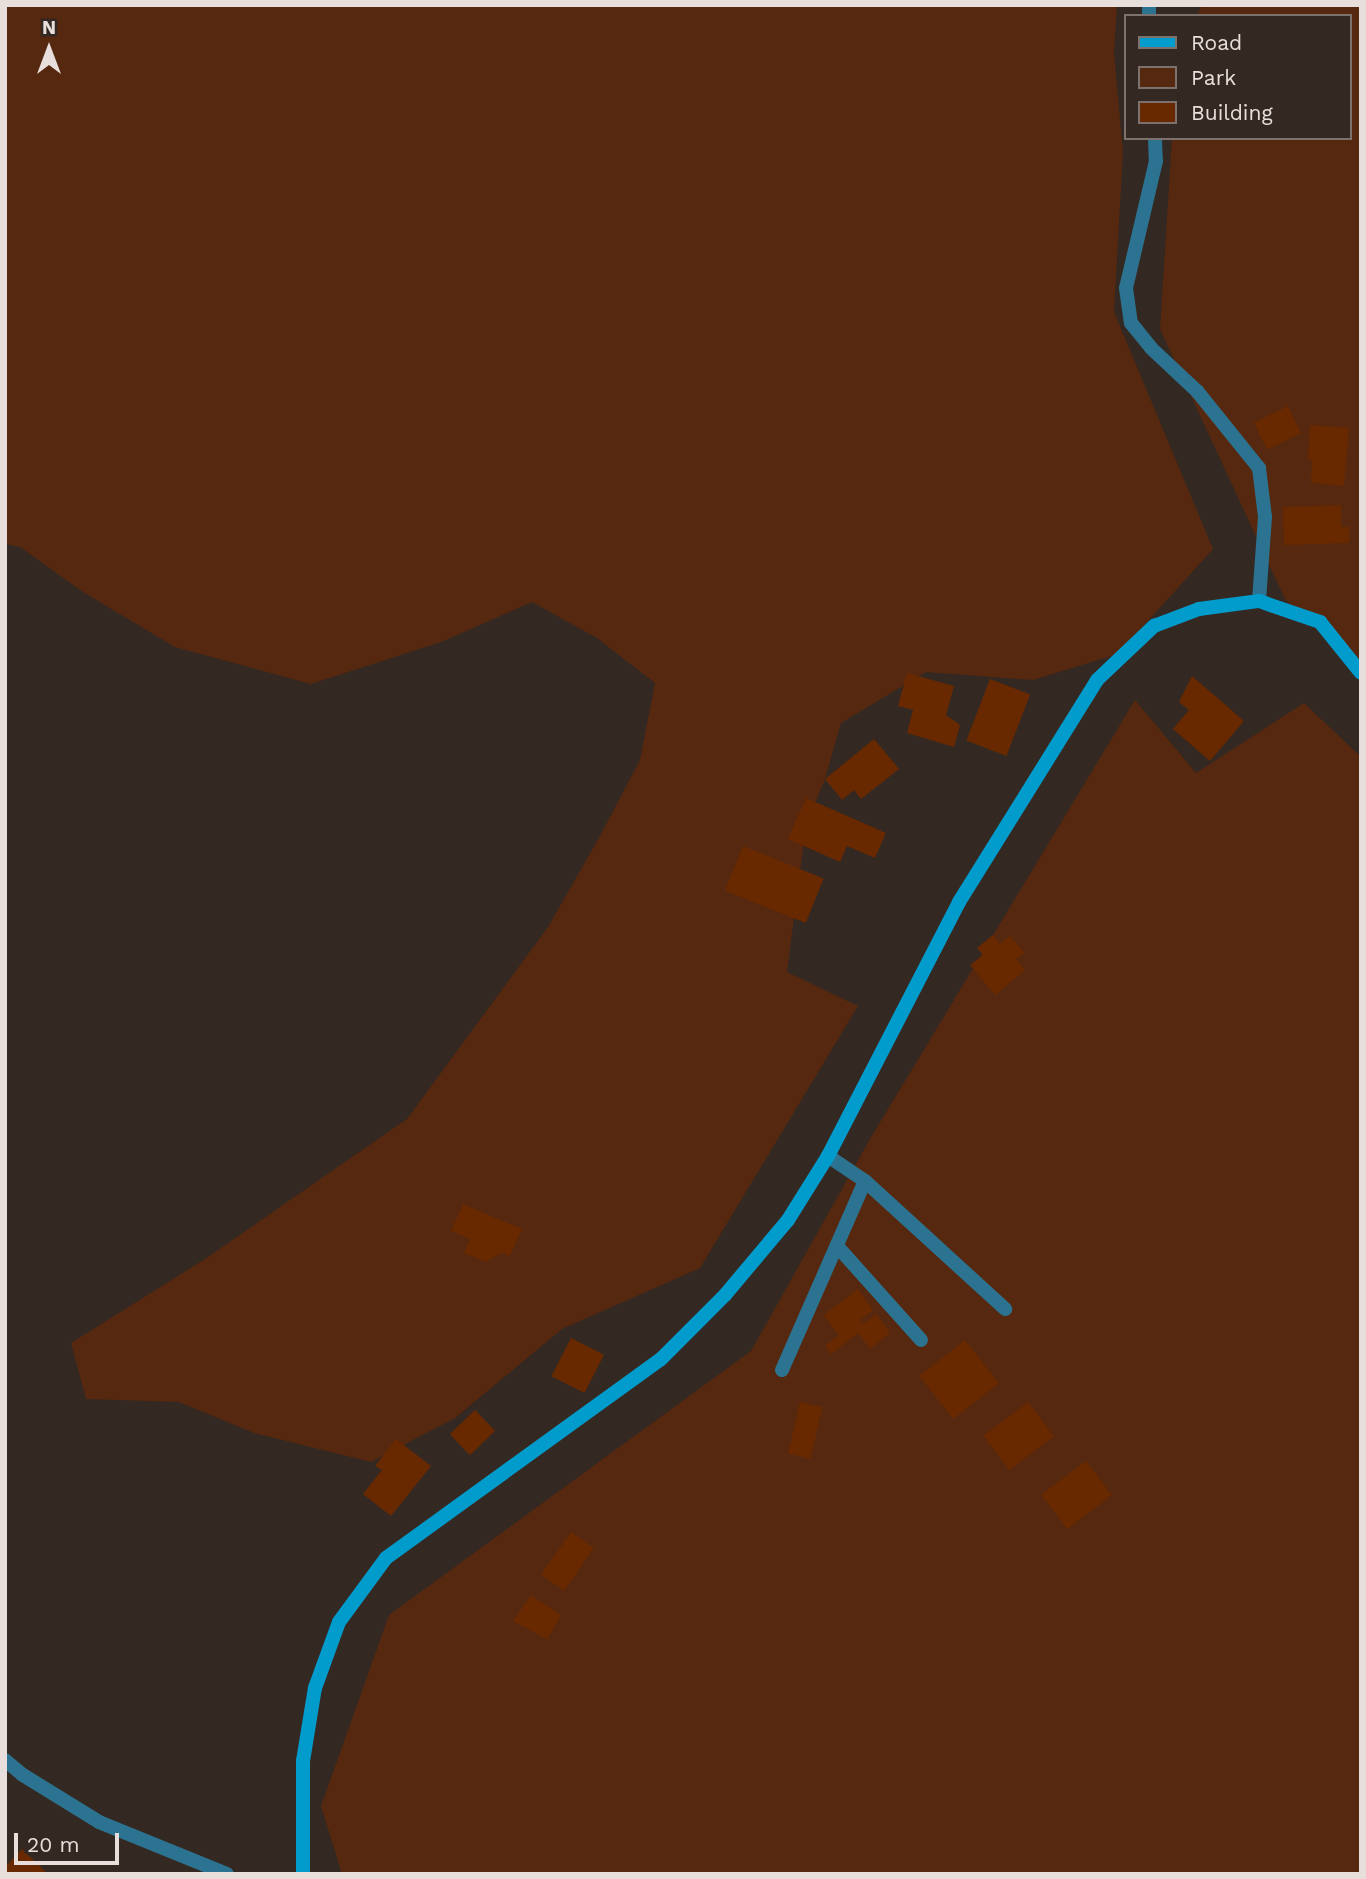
<!DOCTYPE html>
<style>
body{margin:0}
#map{position:relative;width:1366px;height:1879px;overflow:hidden;background:#342822;font-family:"Work Sans",sans-serif}
div>[style]{position:absolute}
.green>*{inset:0;background:#55280f}
.building>*{inset:0;background:#682900;transform-origin:0 0}
.lane>*{height:14px;margin:-7px;padding:0 7px;transform-origin:7px;border-radius:7px;background:#2c7391}
.street>*{height:14px;margin:-7px;padding:0 7px;transform-origin:7px;border-radius:7px;background:#2c7391}
.secondary>*{height:14px;margin:-7px;padding:0 7px;transform-origin:7px;border-radius:7px;background:#029ccc}
span{translate:-50% -50%;white-space:nowrap;text-align:center;line-height:1.15;-webkit-text-stroke:5px #342822;paint-order:stroke}
.frame{position:absolute;inset:0;border:7px solid #e8dfdc;pointer-events:none}
.legend{position:absolute;left:1124px;top:14px;width:228px;height:126px;box-sizing:border-box;background:#342822;border:2px solid #7c716c;margin:0;padding:9px 12px;list-style:none;font-size:21px;color:#e8dfdc}
.legend li{display:flex;align-items:center;gap:14px;height:35px}
.legend b{width:35px;border:2px solid #7c716c}
.north{position:absolute;left:14px;top:14px;width:70px;height:70px;-webkit-text-stroke:5px #342822;paint-order:stroke;rotate:0deg;font-size:19px;font-weight:700;line-height:28px;text-align:center;color:#e8dfdc}
.north::after{content:'';display:block;margin:auto;width:24px;height:32px;background:#e8dfdc;clip-path:polygon(50% 0,100% 100%,50% 72%,0 100%)}
.scale{position:absolute;left:14px;top:1833px;width:105px;height:32px;box-sizing:border-box;border:4px solid #e8dfdc;border-top:0;padding-left:9px;font-size:21px;line-height:24px;white-space:nowrap;color:#e8dfdc;-webkit-text-stroke:5px #342822;paint-order:stroke}
</style>
<div id="map">
<div class="green">
<i style="clip-path:polygon(5px 5px,1117px 5px,1114px 54px,1123px 152px,1114px 312px,1213px 549px,1118px 654px,1033px 680px,926px 672px,841px 723px,825px 779px,806px 825px,787px 972px,858px 1006px,700px 1268px,562px 1329px,455px 1418px,371px 1462px,254px 1433px,179px 1402px,86px 1399px,71px 1343px,205px 1259px,407px 1119px,548px 927px,600px 836px,640px 760px,655px 683px,597px 638px,532px 602px,441px 642px,311px 684px,175px 647px,83px 592px,20px 547px,5px 544px)"></i>
<i style="clip-path:polygon(1202px 5px,1361px 5px,1361px 672px,1285px 599px,1160px 329px,1172px 138px,1350px 138px,1350px 16px,1197px 16px)"></i>
<i style="clip-path:polygon(1135px 700px,1196px 773px,1304px 703px,1361px 757px,1361px 1874px,342px 1874px,321px 1806px,389px 1615px,751px 1351px,870px 1139px)"></i>
</div>
<div class="building">
<i style="left:1288px;top:406px;width:30px;height:38px;rotate:64deg"></i>
<i style="clip-path:polygon(1310px 425px,1349px 428px,1344px 486px,1311px 483px,1312px 460px,1308px 459px)"></i>
<i style="clip-path:polygon(1341px 505px,1341px 527px,1349px 527px,1349px 543px,1284px 545px,1283px 507px)"></i>
<i style="clip-path:polygon(907px 673px,954px 686px,946px 715px,960px 725px,954px 747px,907px 733px,913px 710px,898px 706px)"></i>
<i style="clip-path:polygon(1192px 676px,1244px 721px,1210px 761px,1173px 729px,1189px 710px,1179px 702px)"></i>
<i style="left:990px;top:679px;width:43px;height:66px;rotate:21deg"></i>
<i style="clip-path:polygon(874px 739px,899px 769px,861px 799px,854px 790px,842px 800px,825px 779px)"></i>
<i style="clip-path:polygon(806px 798px,886px 833px,875px 858px,847px 846px,840px 862px,788px 839px)"></i>
<i style="left:743px;top:846px;width:87px;height:48px;rotate:22deg"></i>
<i style="clip-path:polygon(993px 935px,1000px 944px,1010px 936px,1025px 953px,1016px 959px,1025px 970px,995px 995px,970px 965px,983px 955px,977px 948px)"></i>
<i style="clip-path:polygon(463px 1204px,522px 1229px,510px 1256px,501px 1253px,486px 1262px,464px 1253px,470px 1239px,451px 1231px)"></i>
<i style="clip-path:polygon(858px 1289px,873px 1310px,860px 1320px,863px 1324px,876px 1314px,890px 1333px,870px 1349px,858px 1333px,831px 1354px,825px 1346px,839px 1335px,824px 1315px)"></i>
<i style="left:571px;top:1338px;width:37px;height:43px;rotate:27deg"></i>
<i style="left:965px;top:1340px;width:55px;height:58px;rotate:52deg"></i>
<i style="left:800px;top:1402px;width:23px;height:53px;rotate:13deg"></i>
<i style="left:1028px;top:1402px;width:43px;height:56px;rotate:53deg"></i>
<i style="left:475px;top:1410px;width:29px;height:35px;rotate:46deg"></i>
<i style="clip-path:polygon(396px 1439px,431px 1466px,391px 1516px,363px 1494px,382px 1470px,375px 1466px)"></i>
<i style="left:1086px;top:1461px;width:43px;height:56px;rotate:53deg"></i>
<i style="left:571px;top:1532px;width:28px;height:52px;rotate:35deg"></i>
<i style="clip-path:polygon(531px 1595px,561px 1615px,547px 1639px,513px 1621px)"></i>
<i style="clip-path:polygon(22px 1849px,48px 1874px,5px 1874px,5px 1867px)"></i>
</div>
<div class="lane">
<i style="left:865px;top:1181px;width:190px;rotate:42.4deg"></i>
<i style="left:837px;top:1246px;width:126px;rotate:48.2deg"></i>
<i style="left:782px;top:1370px;width:206px;rotate:-66.3deg"></i>
<i style="left:865px;top:1181px;width:45px;rotate:-146deg"></i>
</div>
<div class="street">
<i style="left:1149px;top:5px;width:11px;rotate:90deg"></i>
<i style="left:1155px;top:138px;width:23px;rotate:88deg"></i>
<i style="left:1156px;top:161px;width:130px;rotate:103.3deg"></i>
<i style="left:1126px;top:288px;width:35px;rotate:82deg"></i>
<i style="left:1131px;top:323px;width:32px;rotate:51deg"></i>
<i style="left:1151px;top:348px;width:63px;rotate:43.1deg"></i>
<i style="left:1197px;top:391px;width:99px;rotate:51.2deg"></i>
<i style="left:1259px;top:468px;width:49px;rotate:83deg"></i>
<i style="left:1265px;top:517px;width:84px;rotate:94.1deg"></i>
<i style="left:5px;top:1760px;width:23px;rotate:40deg"></i>
<i style="left:23px;top:1775px;width:89px;rotate:31.7deg"></i>
<i style="left:99px;top:1822px;width:138px;rotate:22.1deg"></i>
</div>
<div class="secondary">
<i style="left:303px;top:1874px;width:113px;rotate:-90deg"></i>
<i style="left:303px;top:1761px;width:74px;rotate:-80.7deg"></i>
<i style="left:315px;top:1688px;width:70px;rotate:-70deg"></i>
<i style="left:339px;top:1622px;width:79px;rotate:-53.7deg"></i>
<i style="left:386px;top:1558px;width:339px;rotate:-35.9deg"></i>
<i style="left:661px;top:1359px;width:91px;rotate:-45deg"></i>
<i style="left:725px;top:1295px;width:98px;rotate:-50deg"></i>
<i style="left:788px;top:1220px;width:75px;rotate:-58deg"></i>
<i style="left:828px;top:1156px;width:286px;rotate:-62.7deg"></i>
<i style="left:959px;top:902px;width:261px;rotate:-58.1deg"></i>
<i style="left:1097px;top:680px;width:79px;rotate:-43.5deg"></i>
<i style="left:1154px;top:626px;width:48px;rotate:-20.7deg"></i>
<i style="left:1199px;top:609px;width:61px;rotate:-7.6deg"></i>
<i style="left:1259px;top:601px;width:65px;rotate:19deg"></i>
<i style="left:1320px;top:622px;width:65px;rotate:51.2deg"></i>
</div>
<div class="frame"></div>
<ul class="legend">
<li><b style="height:9px;background:#029ccc"></b>Road</li>
<li><b style="height:19px;background:#55280f"></b>Park</li>
<li><b style="height:19px;background:#682900"></b>Building</li>
</ul>
<div class="north">N</div>
<div class="scale">20 m</div>
</div>
